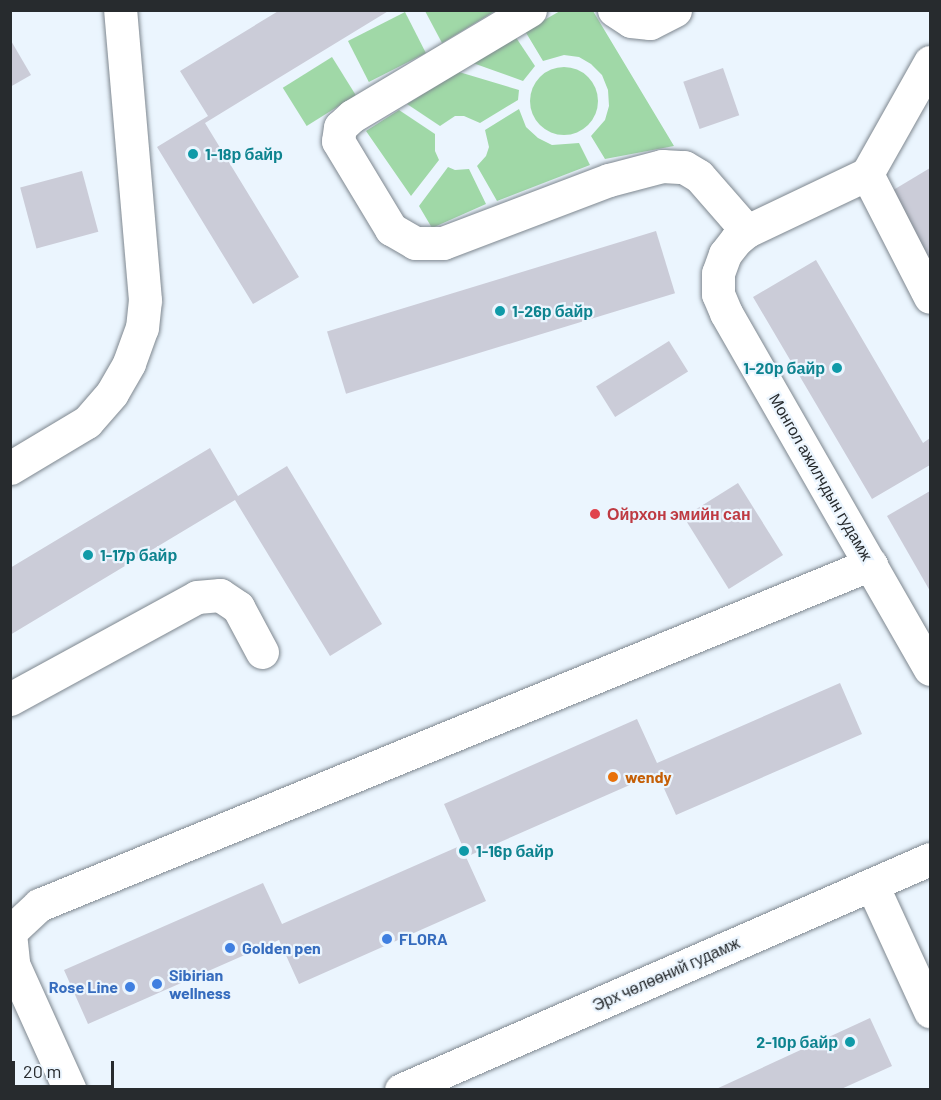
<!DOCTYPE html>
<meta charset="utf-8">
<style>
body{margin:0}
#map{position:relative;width:941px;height:1100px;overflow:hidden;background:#ebf5fe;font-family:Barlow,sans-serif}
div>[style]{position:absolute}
.green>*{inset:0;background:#a0d8a7;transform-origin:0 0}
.round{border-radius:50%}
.building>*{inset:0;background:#cbccd8;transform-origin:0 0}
.roads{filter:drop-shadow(0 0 2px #7e878f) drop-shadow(0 0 2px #7e878f)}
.minor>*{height:33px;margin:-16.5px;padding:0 16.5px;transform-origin:16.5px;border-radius:16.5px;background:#fff}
.major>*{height:33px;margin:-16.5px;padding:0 16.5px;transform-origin:16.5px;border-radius:16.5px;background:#fff}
.dots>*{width:16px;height:16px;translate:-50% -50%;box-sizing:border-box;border:3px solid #ebf5fe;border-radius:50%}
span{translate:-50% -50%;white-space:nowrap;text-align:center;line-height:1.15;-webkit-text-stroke:4.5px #ebf5fe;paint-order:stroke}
.culture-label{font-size:16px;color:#0d838f;font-weight:700}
.left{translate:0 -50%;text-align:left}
.right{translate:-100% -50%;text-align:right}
.street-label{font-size:16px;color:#272b2e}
.health-label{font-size:16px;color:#be3a42;font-weight:700}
.food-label{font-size:16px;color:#c56008;font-weight:700}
.shop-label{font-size:16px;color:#366cbe;font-weight:700}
.frame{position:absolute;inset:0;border:12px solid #272b2e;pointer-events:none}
.scale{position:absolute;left:12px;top:1061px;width:102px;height:27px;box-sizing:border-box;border:3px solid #272b2e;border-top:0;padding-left:8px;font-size:18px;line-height:21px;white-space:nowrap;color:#272b2e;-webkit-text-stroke:4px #ebf5fe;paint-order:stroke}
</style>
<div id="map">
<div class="green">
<i style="clip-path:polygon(425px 11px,495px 11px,442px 43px)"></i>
<i style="clip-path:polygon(560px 11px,593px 11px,674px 146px,605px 159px,591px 136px,605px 120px,609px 106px,608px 90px,602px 75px,591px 64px,579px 57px,564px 55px,543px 61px,525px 31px)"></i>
<i style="left:405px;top:12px;width:46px;height:64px;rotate:63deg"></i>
<i style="clip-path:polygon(515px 36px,535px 66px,523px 81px,470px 62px)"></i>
<i style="left:332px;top:57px;width:45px;height:58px;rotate:58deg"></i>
<i class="round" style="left:530px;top:67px;width:68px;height:68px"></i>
<i style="clip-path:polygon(459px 72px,519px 90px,518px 100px,480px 123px,464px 116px,455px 116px,440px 126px,407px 104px)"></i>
<i style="clip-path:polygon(519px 109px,526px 127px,538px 138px,552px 145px,579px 143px,590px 165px,497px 201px,477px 166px,486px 156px,489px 147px,485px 130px)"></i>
<i style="clip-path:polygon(399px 110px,435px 134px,435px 151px,439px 160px,411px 196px,366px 131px)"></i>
<i style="clip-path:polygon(448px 167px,455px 170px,469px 169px,486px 204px,432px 228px,419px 206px)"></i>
</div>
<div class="building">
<i style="clip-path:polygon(280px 10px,390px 10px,205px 123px,299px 277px,253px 304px,157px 147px,208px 116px,180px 71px)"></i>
<i style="clip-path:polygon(10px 39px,31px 75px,10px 87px)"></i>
<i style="left:723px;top:68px;width:50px;height:42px;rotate:71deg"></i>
<i style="clip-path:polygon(930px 168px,930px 261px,890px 192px)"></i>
<i style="left:82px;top:171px;width:63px;height:64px;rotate:75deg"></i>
<i style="left:656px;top:231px;width:65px;height:344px;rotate:73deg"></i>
<i style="clip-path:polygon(816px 260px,923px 443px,930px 438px,930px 465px,872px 499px,753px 297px)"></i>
<i style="left:669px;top:341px;width:36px;height:86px;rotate:58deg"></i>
<i style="clip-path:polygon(210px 448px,238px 496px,287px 466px,382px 624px,330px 656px,235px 500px,10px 635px,10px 568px)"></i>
<i style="left:738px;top:483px;width:85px;height:64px;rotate:58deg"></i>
<i style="clip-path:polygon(930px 491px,930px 591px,887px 516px)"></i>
<i style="clip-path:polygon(840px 683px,862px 734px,676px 815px,657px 773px,466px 857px,486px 901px,299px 984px,279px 940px,88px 1024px,64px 970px,263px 883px,282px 924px,462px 845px,444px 804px,637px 719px,657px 763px)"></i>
<i style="clip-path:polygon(870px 1018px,892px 1066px,839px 1090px,714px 1090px)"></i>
</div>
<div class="roads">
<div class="minor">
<i style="left:530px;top:10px;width:207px;rotate:149.2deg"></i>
<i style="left:352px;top:116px;width:16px;rotate:137deg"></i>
<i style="left:340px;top:127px;width:14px;rotate:98deg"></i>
<i style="left:338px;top:141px;width:103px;rotate:58.9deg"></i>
<i style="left:391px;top:229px;width:28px;rotate:30deg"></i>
<i style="left:415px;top:243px;width:28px"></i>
<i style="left:443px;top:243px;width:178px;rotate:-20.8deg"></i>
<i style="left:609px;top:180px;width:55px;rotate:-14.8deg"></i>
<i style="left:662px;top:166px;width:22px;rotate:3deg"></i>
<i style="left:684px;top:167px;width:17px;rotate:31deg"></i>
<i style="left:699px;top:176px;width:73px;rotate:48.9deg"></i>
<i style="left:614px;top:10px;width:20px;rotate:33deg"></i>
<i style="left:631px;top:21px;width:19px;rotate:6deg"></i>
<i style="left:650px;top:23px;width:28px;rotate:-27deg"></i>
<i style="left:930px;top:62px;width:129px;rotate:119.4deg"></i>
<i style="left:867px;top:174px;width:133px;rotate:154.6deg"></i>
<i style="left:747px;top:231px;width:14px;rotate:141deg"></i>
<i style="left:736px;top:240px;width:18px;rotate:128deg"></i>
<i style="left:725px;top:254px;width:20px;rotate:110deg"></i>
<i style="left:718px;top:273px;width:21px;rotate:90deg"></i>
<i style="left:718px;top:294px;width:21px;rotate:67deg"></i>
<i style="left:726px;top:313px;width:410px;rotate:60.2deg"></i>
<i style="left:867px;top:174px;width:138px;rotate:62.9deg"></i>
<i style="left:10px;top:468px;width:90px;rotate:-30.9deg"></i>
<i style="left:87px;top:422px;width:38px;rotate:-49deg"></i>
<i style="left:112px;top:393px;width:34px;rotate:-60deg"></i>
<i style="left:129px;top:363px;width:37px;rotate:-70deg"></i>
<i style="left:142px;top:328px;width:28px;rotate:-84deg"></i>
<i style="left:145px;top:300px;width:291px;rotate:-94.9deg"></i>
<i style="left:10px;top:699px;width:213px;rotate:-28.6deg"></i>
<i style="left:197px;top:597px;width:23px;rotate:-5deg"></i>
<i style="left:220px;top:595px;width:22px;rotate:34deg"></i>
<i style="left:238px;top:607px;width:51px;rotate:61.9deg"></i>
<i style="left:872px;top:885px;width:139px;rotate:65.3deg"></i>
<i style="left:10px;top:932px;width:40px;rotate:-43deg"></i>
<i style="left:39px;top:905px;width:899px;rotate:-22.29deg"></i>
<i style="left:10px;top:933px;width:31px;rotate:84deg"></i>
<i style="left:13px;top:964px;width:138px;rotate:65.7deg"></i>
</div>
<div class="major">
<i style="left:401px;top:1090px;width:577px;rotate:-23.59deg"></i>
</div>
</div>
<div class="dots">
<i style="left:193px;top:154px;background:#0f9aa8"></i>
<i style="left:500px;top:311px;background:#0f9aa8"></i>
<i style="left:837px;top:368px;background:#0f9aa8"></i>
<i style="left:595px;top:514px;background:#e0444e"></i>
<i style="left:88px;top:555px;background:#0f9aa8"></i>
<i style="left:613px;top:777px;background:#e8710a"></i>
<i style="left:464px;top:851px;background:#0f9aa8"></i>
<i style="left:387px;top:939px;background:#3f7fe0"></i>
<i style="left:230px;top:948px;background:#3f7fe0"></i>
<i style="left:157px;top:984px;background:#3f7fe0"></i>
<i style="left:130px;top:987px;background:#3f7fe0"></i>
<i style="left:850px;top:1042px;background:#0f9aa8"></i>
</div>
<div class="culture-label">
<span class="left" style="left:205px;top:154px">1-18р байр</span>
<span class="left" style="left:512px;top:311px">1-26р байр</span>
<span class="right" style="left:825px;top:368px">1-20р байр</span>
<span class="left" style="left:100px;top:555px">1-17р байр</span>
<span class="left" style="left:476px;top:851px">1-16р байр</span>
<span class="right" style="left:838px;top:1042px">2-10р байр</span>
</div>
<div class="street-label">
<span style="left:821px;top:477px;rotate:60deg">Монгол ажилчдын гудамж</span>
<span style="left:666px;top:974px;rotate:-24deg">Эрх чөлөөний гудамж</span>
</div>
<div class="health-label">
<span class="left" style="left:607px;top:514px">Ойрхон эмийн сан</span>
</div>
<div class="food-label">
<span class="left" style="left:625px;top:777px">wendy</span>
</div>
<div class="shop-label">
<span class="left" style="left:399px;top:939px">FLORA</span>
<span class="left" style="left:242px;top:948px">Golden pen</span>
<span class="left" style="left:169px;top:984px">Sibirian<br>wellness</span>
<span class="right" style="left:118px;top:987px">Rose Line</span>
</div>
<div class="frame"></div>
<div class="scale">20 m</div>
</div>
